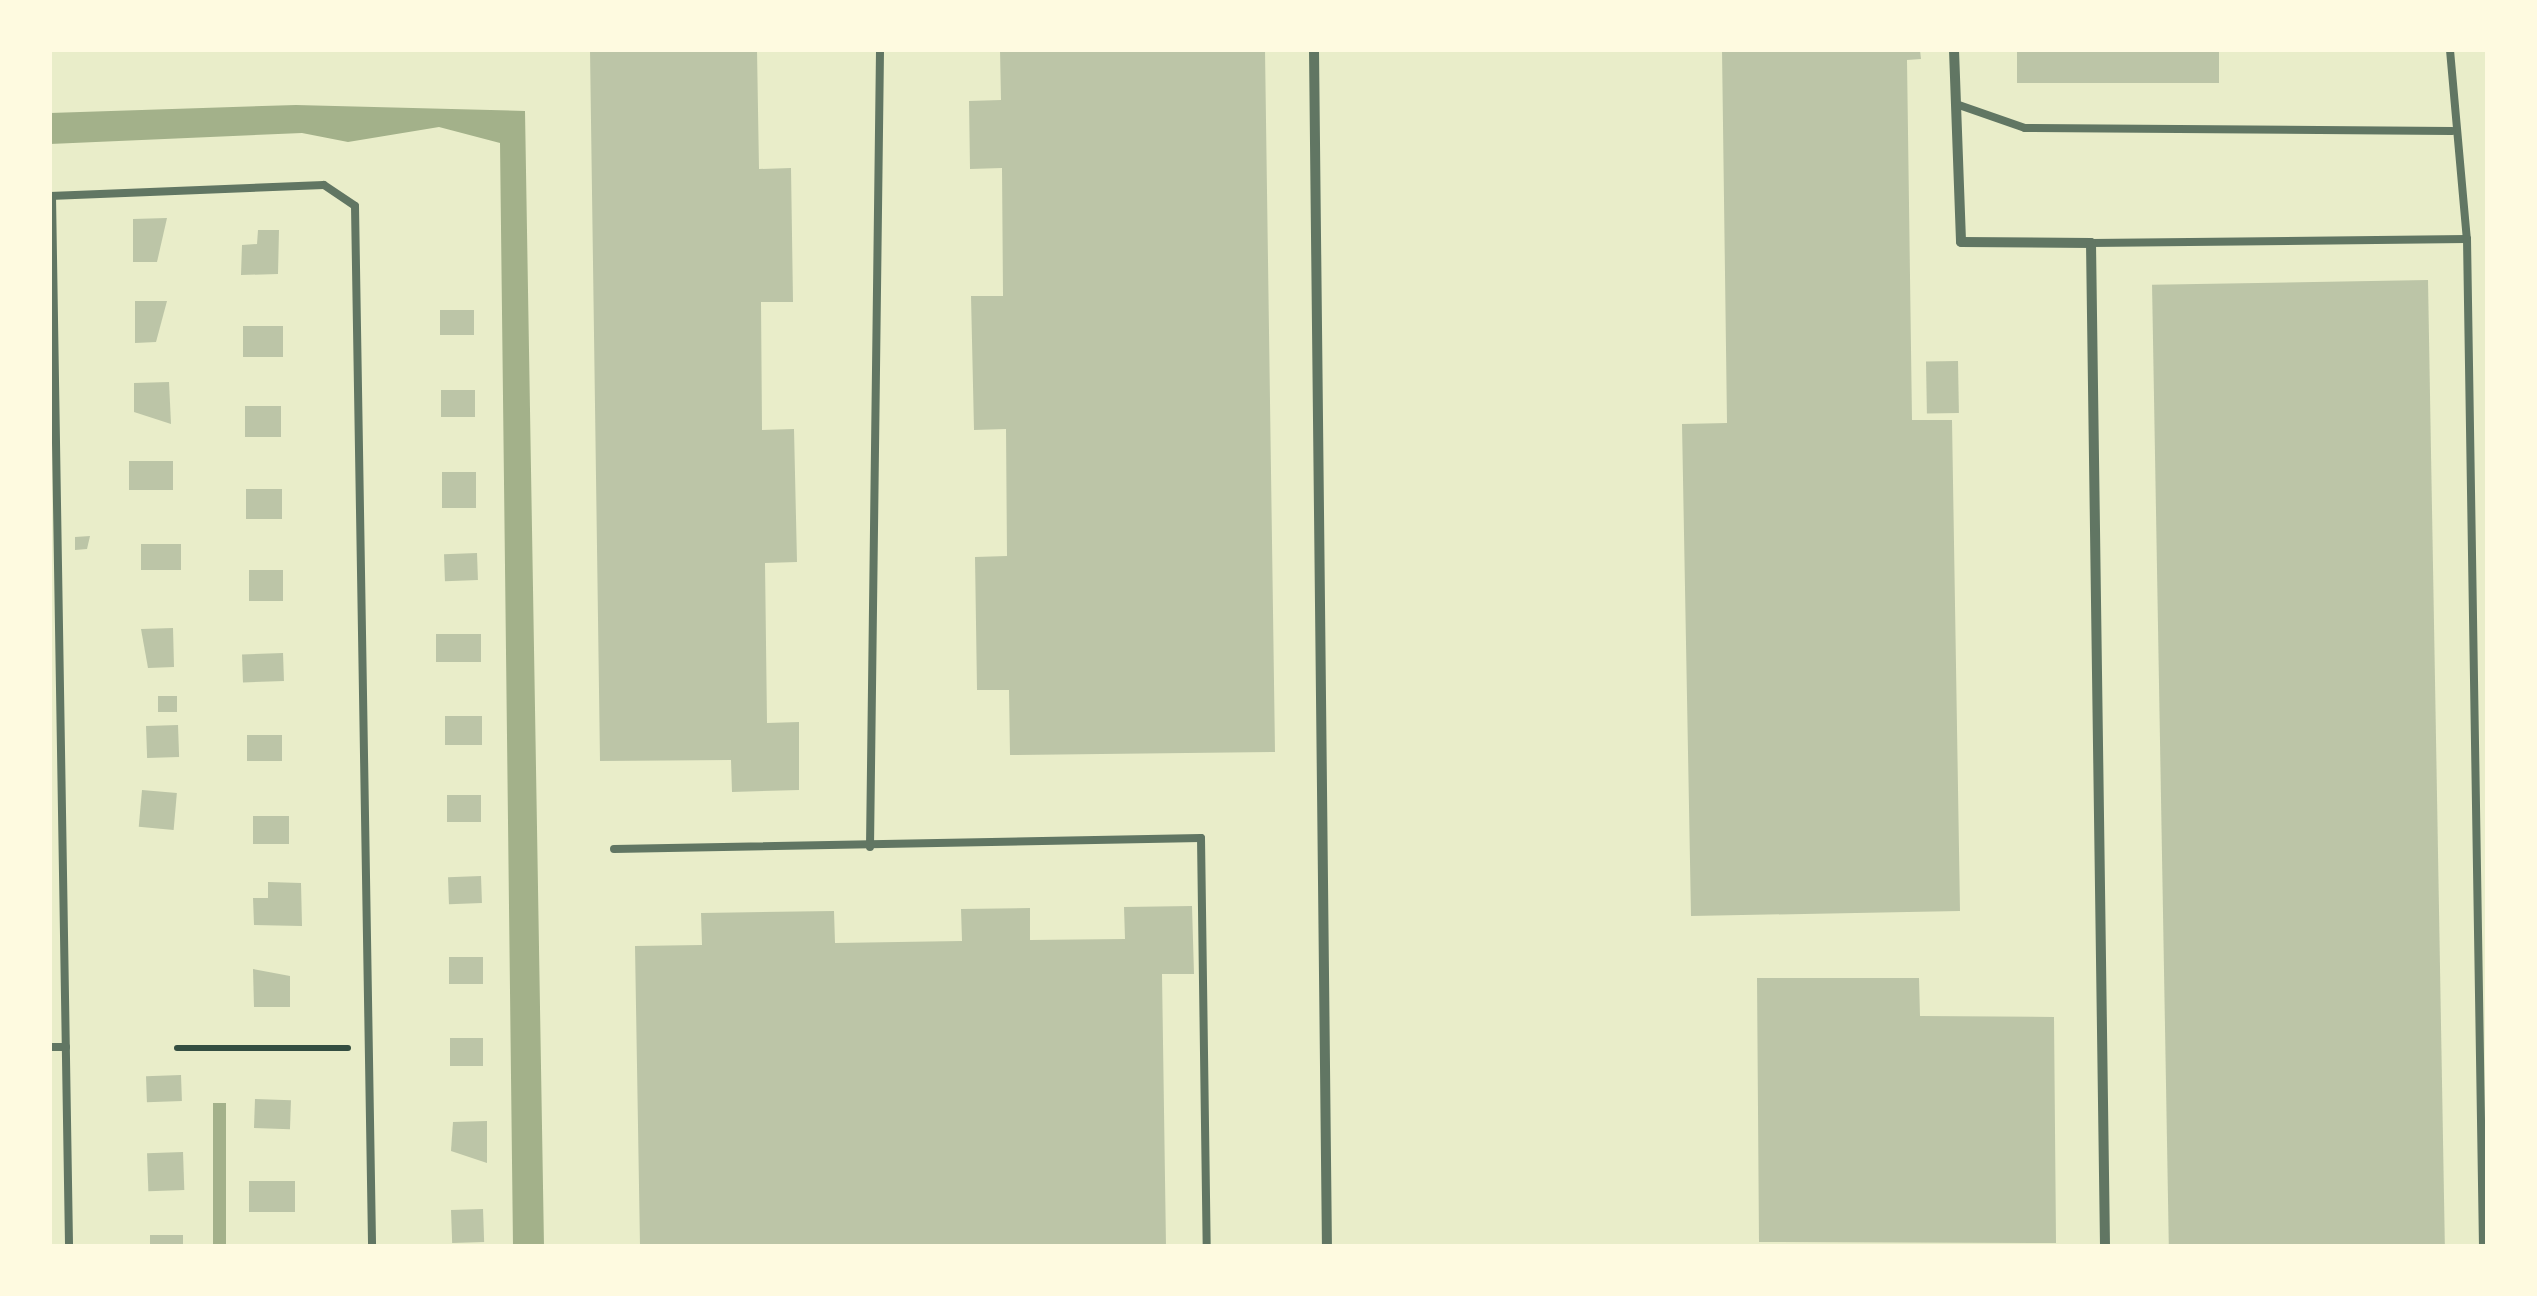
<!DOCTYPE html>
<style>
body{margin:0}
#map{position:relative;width:2537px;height:1296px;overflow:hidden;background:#e9edc9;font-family:"Alegreya Sans",sans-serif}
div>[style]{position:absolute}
.water>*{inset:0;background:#a3b18a;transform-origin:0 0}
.building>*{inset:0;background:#bcc5a7;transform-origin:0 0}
.path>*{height:6px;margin:-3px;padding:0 3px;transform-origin:3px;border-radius:3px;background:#344e41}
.service>*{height:8px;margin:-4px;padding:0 4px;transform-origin:4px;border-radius:4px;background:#617663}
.minor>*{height:10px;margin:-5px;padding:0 5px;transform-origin:5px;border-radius:5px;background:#617663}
span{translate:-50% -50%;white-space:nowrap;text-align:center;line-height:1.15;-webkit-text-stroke:8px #fefae0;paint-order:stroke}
.frame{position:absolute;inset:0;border:52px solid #fefae0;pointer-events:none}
</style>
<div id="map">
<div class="water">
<i style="clip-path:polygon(296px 105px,525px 111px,544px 1246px,513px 1246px,500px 143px,439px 127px,348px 142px,302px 133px,50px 144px,50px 113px)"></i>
<i style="left:213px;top:1103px;width:13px;height:143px"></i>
</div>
<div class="building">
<i style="clip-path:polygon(590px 50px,757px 50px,759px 169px,791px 168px,793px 302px,761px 302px,762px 430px,794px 429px,797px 562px,765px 563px,767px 723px,799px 722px,799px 790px,732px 792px,731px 760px,600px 761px)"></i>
<i style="clip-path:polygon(1000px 50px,1265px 50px,1275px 752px,1010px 755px,1009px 690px,977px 690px,975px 557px,1007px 556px,1006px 429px,974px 430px,971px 296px,1003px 296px,1002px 168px,970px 169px,969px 101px,1001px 100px)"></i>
<i style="clip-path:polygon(1722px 50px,1920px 50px,1921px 59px,1907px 60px,1912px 420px,1952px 420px,1960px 911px,1691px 916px,1682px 424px,1727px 423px)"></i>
<i style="left:2017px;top:50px;width:202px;height:33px"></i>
<i style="clip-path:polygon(167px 218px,157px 262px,133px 262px,133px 219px)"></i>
<i style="clip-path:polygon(258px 230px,279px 230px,278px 274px,241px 275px,242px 245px,257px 244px)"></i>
<i style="left:2428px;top:280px;width:966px;height:276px;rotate:89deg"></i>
<i style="clip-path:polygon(135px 301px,167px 301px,156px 342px,135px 343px)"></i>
<i style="left:440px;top:310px;width:34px;height:25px"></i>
<i style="left:243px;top:326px;width:40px;height:31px"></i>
<i style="left:1958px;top:361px;width:52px;height:32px;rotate:89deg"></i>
<i style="clip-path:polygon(169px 382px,171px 424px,134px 412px,134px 383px)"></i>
<i style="left:441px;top:390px;width:34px;height:27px"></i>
<i style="left:245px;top:406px;width:36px;height:31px"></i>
<i style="left:129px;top:461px;width:44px;height:29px"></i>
<i style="left:442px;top:472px;width:34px;height:36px"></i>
<i style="left:246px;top:489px;width:36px;height:30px"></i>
<i style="clip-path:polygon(90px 536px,87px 549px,75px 550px,75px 537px)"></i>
<i style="left:181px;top:544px;width:26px;height:40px;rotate:90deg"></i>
<i style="left:477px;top:553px;width:27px;height:33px;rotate:88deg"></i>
<i style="left:283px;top:570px;width:31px;height:34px;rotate:90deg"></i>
<i style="clip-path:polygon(173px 628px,174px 667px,148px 668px,141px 629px)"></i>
<i style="left:436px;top:634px;width:45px;height:28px"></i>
<i style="left:283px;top:653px;width:28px;height:41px;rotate:88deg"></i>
<i style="left:177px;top:696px;width:16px;height:19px;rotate:90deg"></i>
<i style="left:445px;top:716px;width:37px;height:29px"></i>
<i style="left:178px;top:725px;width:32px;height:32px;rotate:88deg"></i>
<i style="left:247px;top:735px;width:35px;height:26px"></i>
<i style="left:142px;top:790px;width:35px;height:37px;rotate:5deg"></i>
<i style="left:447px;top:795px;width:34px;height:27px"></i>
<i style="left:253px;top:816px;width:36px;height:28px"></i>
<i style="left:481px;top:876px;width:27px;height:33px;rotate:88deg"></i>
<i style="clip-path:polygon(268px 882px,301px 883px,302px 926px,254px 925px,253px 898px,268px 898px)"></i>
<i style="clip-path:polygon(1192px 906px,1194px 974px,1162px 974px,1166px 1246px,640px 1246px,635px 946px,702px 945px,701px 913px,834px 911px,835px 943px,962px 941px,961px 909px,1030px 908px,1030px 940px,1125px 939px,1124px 907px)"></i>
<i style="left:449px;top:957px;width:34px;height:27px"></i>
<i style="clip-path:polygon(253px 969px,290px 976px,290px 1007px,254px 1007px)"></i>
<i style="clip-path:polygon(1757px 978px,1919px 978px,1920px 1016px,2054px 1017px,2056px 1243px,1759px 1242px)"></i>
<i style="left:450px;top:1038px;width:33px;height:28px"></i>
<i style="left:181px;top:1075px;width:26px;height:35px;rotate:88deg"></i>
<i style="left:255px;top:1099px;width:36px;height:29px;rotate:2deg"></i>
<i style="clip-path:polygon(487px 1121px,487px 1163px,451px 1151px,453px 1122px)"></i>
<i style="left:183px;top:1152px;width:38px;height:36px;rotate:88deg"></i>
<i style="left:295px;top:1181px;width:31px;height:46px;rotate:90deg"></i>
<i style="left:483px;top:1209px;width:33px;height:32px;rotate:88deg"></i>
<i style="left:183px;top:1235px;width:11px;height:33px;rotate:90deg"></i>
</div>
<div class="path">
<i style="left:177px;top:1048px;width:171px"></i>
</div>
<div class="service">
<i style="left:2450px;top:50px;width:190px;rotate:84.9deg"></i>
<i style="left:1956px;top:104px;width:73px;rotate:19.2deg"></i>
<i style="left:2025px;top:128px;width:427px;rotate:0.4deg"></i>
<i style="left:50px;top:196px;width:274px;rotate:-2.3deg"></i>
<i style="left:324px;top:185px;width:37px;rotate:34deg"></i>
<i style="left:355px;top:206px;width:1040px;rotate:89.06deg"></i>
<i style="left:52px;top:196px;width:1050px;rotate:89.07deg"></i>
<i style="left:2091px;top:243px;width:376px;rotate:-0.6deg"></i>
<i style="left:2467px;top:239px;width:1007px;rotate:89.09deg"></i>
<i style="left:870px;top:847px;width:797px;rotate:-89.28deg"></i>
<i style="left:614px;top:849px;width:587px;rotate:-1.07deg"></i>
<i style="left:1201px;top:838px;width:408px;rotate:89.2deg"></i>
<i style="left:50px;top:1047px;width:16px"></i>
</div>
<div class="minor">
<i style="left:1314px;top:50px;width:1196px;rotate:89.38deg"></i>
<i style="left:1954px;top:50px;width:192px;rotate:87.9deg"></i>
<i style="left:1961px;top:242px;width:130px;rotate:0.4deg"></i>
<i style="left:2091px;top:243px;width:1003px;rotate:89.2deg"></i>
</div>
<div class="frame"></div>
</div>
